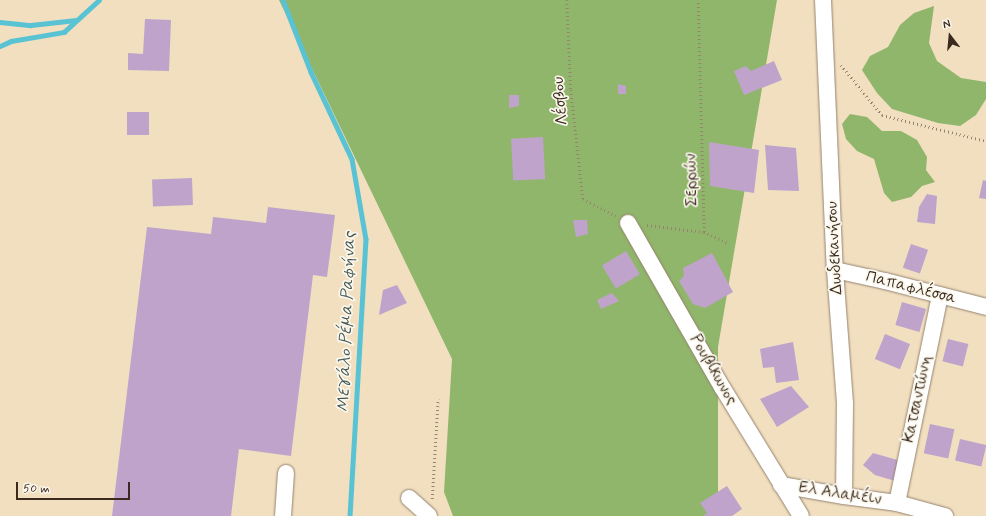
<!DOCTYPE html>
<meta charset="utf-8">
<style>
body{margin:0}
#map{position:relative;width:986px;height:516px;overflow:hidden;background:#f1dfc0;font-family:Mynerve,sans-serif}
div>[style]{position:absolute}
.forest>*{inset:0;background:#90b66b}
.stream>*{height:4.5px;margin:-2.25px;padding:0 2.25px;transform-origin:2.25px;border-radius:2.25px;background:#59c3d4}
.building>*{inset:0;background:#c0a3cb;transform-origin:0 0}
.path>*{height:2.5px;margin-top:-1.25px;transform-origin:0;background:repeating-linear-gradient(90deg,#96846f 0 1px,transparent 0 4px)}
.roads{filter:drop-shadow(0 0 1px #96846f) drop-shadow(0 0 1px #96846f)}
.minor>*{height:16px;margin:-8px;padding:0 8px;transform-origin:8px;border-radius:8px;background:#fff}
span{translate:-50% -50%;white-space:nowrap;text-align:center;line-height:1.15;-webkit-text-stroke:3.5px #fbf7ec;paint-order:stroke}
.street-label{font-size:16px;color:#3b2a1e}
.water-label{font-size:17px;color:#445855;font-style:italic}
.north{position:absolute;left:930px;top:16px;width:40px;height:40px;-webkit-text-stroke:3px #fbf7ec;paint-order:stroke;rotate:344deg;font-size:11px;font-weight:700;line-height:16px;text-align:center;color:#3b2a1e}
.north::after{content:'';display:block;margin:auto;width:14px;height:18px;background:#3b2a1e;clip-path:polygon(50% 0,100% 100%,50% 72%,0 100%)}
.scale{position:absolute;left:16px;top:482px;width:114px;height:18px;box-sizing:border-box;border:2px solid #3b2a1e;border-top:0;padding-left:5px;font-size:12px;line-height:14px;white-space:nowrap;color:#3b2a1e;-webkit-text-stroke:3px #fbf7ec;paint-order:stroke}
</style>
<div id="map">
<div class="forest">
<i style="clip-path:polygon(279px 0,777px 0,718px 347px,718px 516px,453px 516px,444px 492px,452px 359px)"></i>
<i style="clip-path:polygon(934px 6px,929px 43px,937px 61px,961px 78px,986px 82px,986px 99px,976px 115px,960px 126px,938px 123px,892px 109px,877px 93px,862px 70px,870px 56px,888px 47px,900px 25px,914px 13px)"></i>
<i style="clip-path:polygon(850px 114px,867px 117px,882px 131px,901px 131px,917px 140px,927px 157px,926px 170px,935px 182px,922px 186px,911px 197px,892px 202px,884px 193px,874px 159px,857px 151px,846px 139px,842px 124px)"></i>
</div>
<div class="stream">
<i style="left:283px;top:0;width:77px;rotate:68.7deg"></i>
<i style="left:311px;top:72px;width:96px;rotate:64.8deg"></i>
<i style="left:352px;top:159px;width:81px;rotate:80.1deg"></i>
<i style="left:366px;top:239px;width:277px;rotate:93.3deg"></i>
<i style="left:0;top:22px;width:31px;rotate:6deg"></i>
<i style="left:31px;top:25px;width:45px;rotate:-6.3deg"></i>
<i style="left:0;top:46px;width:12px;rotate:-24deg"></i>
<i style="left:11px;top:41px;width:54px;rotate:-9.6deg"></i>
<i style="left:64px;top:32px;width:47px;rotate:-42.4deg"></i>
</div>
<div class="building">
<i style="clip-path:polygon(145px 19px,171px 20px,169px 71px,128px 70px,128px 53px,143px 54px)"></i>
<i style="clip-path:polygon(774px 61px,782px 80px,744px 95px,734px 71px,746px 66px,751px 71px)"></i>
<i style="clip-path:polygon(618px 84px,626px 86px,626px 94px,618px 94px)"></i>
<i style="clip-path:polygon(509px 95px,519px 95px,519px 106px,509px 108px)"></i>
<i style="left:127px;top:112px;width:22px;height:23px"></i>
<i style="left:543px;top:137px;width:42px;height:32px;rotate:87deg"></i>
<i style="clip-path:polygon(709px 142px,759px 150px,754px 193px,710px 186px)"></i>
<i style="clip-path:polygon(765px 145px,796px 148px,799px 191px,768px 190px)"></i>
<i style="left:192px;top:178px;width:27px;height:40px;rotate:88deg"></i>
<i style="clip-path:polygon(983px 180px,986px 181px,986px 199px,979px 198px)"></i>
<i style="clip-path:polygon(927px 194px,937px 196px,935px 224px,917px 222px,919px 207px)"></i>
<i style="clip-path:polygon(268px 207px,335px 215px,327px 277px,313px 275px,291px 456px,239px 449px,231px 516px,112px 516px,147px 227px,211px 234px,213px 217px,266px 223px)"></i>
<i style="clip-path:polygon(573px 220px,587px 220px,588px 234px,576px 237px)"></i>
<i style="left:911px;top:244px;width:18px;height:25px;rotate:19deg"></i>
<i style="left:626px;top:251px;width:27px;height:28px;rotate:59deg"></i>
<i style="clip-path:polygon(712px 253px,733px 292px,705px 308px,693px 304px,679px 281px,684px 276px,683px 268px)"></i>
<i style="clip-path:polygon(397px 285px,407px 303px,379px 315px,383px 290px)"></i>
<i style="clip-path:polygon(612px 293px,619px 301px,601px 309px,597px 300px)"></i>
<i style="left:902px;top:302px;width:25px;height:24px;rotate:16deg"></i>
<i style="left:885px;top:334px;width:27px;height:27px;rotate:22deg"></i>
<i style="left:948px;top:339px;width:21px;height:23px;rotate:14deg"></i>
<i style="clip-path:polygon(793px 342px,799px 380px,776px 383px,774px 367px,763px 368px,760px 349px)"></i>
<i style="clip-path:polygon(791px 386px,809px 407px,777px 427px,760px 399px)"></i>
<i style="left:930px;top:424px;width:25px;height:30px;rotate:12deg"></i>
<i style="left:960px;top:439px;width:27px;height:22px;rotate:13deg"></i>
<i style="clip-path:polygon(873px 453px,901px 461px,895px 481px,875px 475px,863px 465px)"></i>
<i style="clip-path:polygon(727px 486px,742px 509px,732px 516px,703px 516px,707px 513px,700px 503px)"></i>
</div>
<div class="path">
<i style="left:567px;top:0;width:90px;rotate:87.5deg"></i>
<i style="left:571px;top:90px;width:110px;rotate:83.7deg"></i>
<i style="left:583px;top:199px;width:37px;rotate:27deg"></i>
<i style="left:841px;top:65px;width:65px;rotate:50.6deg"></i>
<i style="left:882px;top:115px;width:107px;rotate:14deg"></i>
<i style="left:647px;top:225px;width:57px;rotate:7deg"></i>
<i style="left:704px;top:232px;width:232px;rotate:-91.5deg"></i>
<i style="left:704px;top:232px;width:26px;rotate:25deg"></i>
<i style="left:432px;top:499px;width:100px;rotate:-86.6deg"></i>
</div>
<div class="roads">
<div class="minor">
<i style="left:823px;top:0;width:270px;rotate:87.5deg"></i>
<i style="left:835px;top:270px;width:133px;rotate:85.7deg"></i>
<i style="left:845px;top:403px;width:93px;rotate:90.6deg"></i>
<i style="left:628px;top:223px;width:189px;rotate:60.2deg"></i>
<i style="left:722px;top:387px;width:151px;rotate:58.5deg"></i>
<i style="left:835px;top:270px;width:51px;rotate:12.4deg"></i>
<i style="left:885px;top:281px;width:104px;rotate:14.4deg"></i>
<i style="left:781px;top:485px;width:64px;rotate:9.9deg"></i>
<i style="left:844px;top:496px;width:53px;rotate:7.5deg"></i>
<i style="left:897px;top:503px;width:50px;rotate:15.2deg"></i>
<i style="left:409px;top:498px;width:27px;rotate:42deg"></i>
<i style="left:897px;top:503px;width:212px;rotate:-78.3deg"></i>
<i style="left:283px;top:516px;width:43px;rotate:-86deg"></i>
</div>
</div>
<div class="street-label">
<span style="left:561px;top:101px;rotate:-95deg">Λέσβου</span>
<span style="left:692px;top:180px;rotate:-91deg">Σερρών</span>
<span style="left:835px;top:248px;rotate:-93deg">Δωδεκανήσου</span>
<span style="left:911px;top:288px;rotate:14deg">Παπαφλέσσα</span>
<span style="left:713px;top:370px;rotate:60deg">Ρουβίκωνος</span>
<span style="left:918px;top:399px;rotate:-78deg">Κατσαντώνη</span>
<span style="left:840px;top:494px;rotate:9deg">Ελ Αλαμέιν</span>
</div>
<div class="water-label">
<span style="left:347px;top:322px;rotate:-88deg">Μεγάλο Ρέμα Ραφήνας</span>
</div>
<div class="north">N</div>
<div class="scale">50 m</div>
</div>
